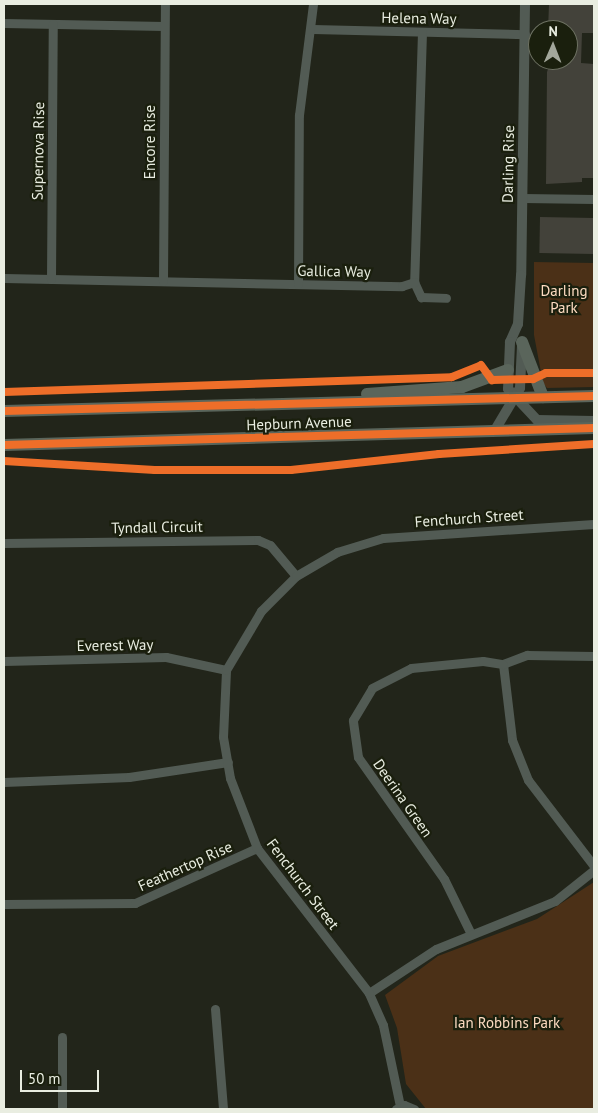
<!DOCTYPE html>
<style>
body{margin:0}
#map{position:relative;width:598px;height:1113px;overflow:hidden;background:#22251a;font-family:"PT Sans",sans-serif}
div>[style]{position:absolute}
.green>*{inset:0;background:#4b3017}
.building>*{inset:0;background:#43423a;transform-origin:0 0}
.minor>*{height:9px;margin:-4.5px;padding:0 4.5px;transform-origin:4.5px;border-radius:4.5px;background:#525b54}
.tertiary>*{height:10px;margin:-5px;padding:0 5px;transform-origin:5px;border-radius:5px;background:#525b54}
.primary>*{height:12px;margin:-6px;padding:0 6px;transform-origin:6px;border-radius:6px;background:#5a655b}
.cycleway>*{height:8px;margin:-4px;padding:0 4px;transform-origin:4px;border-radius:4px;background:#ee6e29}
span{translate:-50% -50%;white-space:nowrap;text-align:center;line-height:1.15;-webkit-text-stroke:4.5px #1a1f0d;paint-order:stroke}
.street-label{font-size:15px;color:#e9ede1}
.park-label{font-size:15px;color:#fddbc1}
.frame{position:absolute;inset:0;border:5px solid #e9ede1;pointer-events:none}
.north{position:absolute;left:528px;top:20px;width:50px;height:50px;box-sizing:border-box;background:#1a1f0d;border:1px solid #6d7162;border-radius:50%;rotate:1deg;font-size:14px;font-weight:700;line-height:20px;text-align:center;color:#e9ede1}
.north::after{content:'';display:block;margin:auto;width:18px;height:22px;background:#a3a79b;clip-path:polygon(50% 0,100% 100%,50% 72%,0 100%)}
.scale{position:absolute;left:20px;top:1070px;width:79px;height:22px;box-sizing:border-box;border:2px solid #e9ede1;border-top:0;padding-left:6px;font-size:15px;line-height:18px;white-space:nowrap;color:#e9ede1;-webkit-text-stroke:4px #1a1f0d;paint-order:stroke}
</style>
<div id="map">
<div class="green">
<i style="clip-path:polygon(534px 262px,594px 263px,594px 387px,547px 388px,543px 383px,534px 335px)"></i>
<i style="clip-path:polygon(594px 882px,594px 1109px,426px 1109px,406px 1084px,397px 1028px,385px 995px,438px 956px,537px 919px)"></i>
</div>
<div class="building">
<i style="clip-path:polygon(549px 4px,594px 4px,594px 33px,582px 33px,581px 63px,594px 64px,594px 178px,582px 178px,582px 182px,546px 184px,547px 72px,551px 60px,568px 60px,568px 30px,548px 30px)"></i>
<i style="left:540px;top:217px;width:54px;height:36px;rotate:1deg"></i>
</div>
<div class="minor">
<i style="left:4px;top:23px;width:160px;rotate:1.1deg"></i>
<i style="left:313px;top:29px;width:212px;rotate:1.4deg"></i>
<i style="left:422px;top:32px;width:250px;rotate:91.8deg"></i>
<i style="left:414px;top:282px;width:17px;rotate:65deg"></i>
<i style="left:421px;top:297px;width:25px;rotate:2deg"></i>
<i style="left:523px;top:198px;width:71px;rotate:0.8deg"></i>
<i style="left:4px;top:278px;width:398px;rotate:1.2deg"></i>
<i style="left:402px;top:286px;width:13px;rotate:-18deg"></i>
<i style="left:51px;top:279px;width:255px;rotate:-89.6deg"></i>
<i style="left:163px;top:281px;width:277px;rotate:-89.6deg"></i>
<i style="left:298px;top:284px;width:169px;rotate:-89.7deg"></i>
<i style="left:299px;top:115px;width:112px;rotate:-82.8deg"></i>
<i style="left:4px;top:543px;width:254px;rotate:-0.7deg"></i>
<i style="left:258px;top:540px;width:13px;rotate:23deg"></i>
<i style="left:270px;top:545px;width:40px;rotate:50deg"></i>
<i style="left:4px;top:661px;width:162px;rotate:-1.4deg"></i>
<i style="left:166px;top:657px;width:61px;rotate:12.2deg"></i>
<i style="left:503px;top:664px;width:77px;rotate:83.2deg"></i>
<i style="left:512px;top:740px;width:43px;rotate:68.2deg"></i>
<i style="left:528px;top:780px;width:108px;rotate:52.5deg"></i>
<i style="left:503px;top:664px;width:26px;rotate:-21deg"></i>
<i style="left:527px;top:655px;width:67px;rotate:0.9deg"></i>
<i style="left:4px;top:782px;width:125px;rotate:-2.3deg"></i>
<i style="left:129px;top:777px;width:100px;rotate:-8.6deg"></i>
<i style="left:4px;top:904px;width:131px;rotate:-0.4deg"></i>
<i style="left:135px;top:903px;width:134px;rotate:-24.3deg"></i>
<i style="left:471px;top:934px;width:61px;rotate:-116.1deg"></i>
<i style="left:444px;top:879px;width:149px;rotate:-125.2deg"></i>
<i style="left:358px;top:757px;width:37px;rotate:-98deg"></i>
<i style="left:353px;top:720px;width:37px;rotate:-59deg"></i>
<i style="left:372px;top:688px;width:44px;rotate:-27.1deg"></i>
<i style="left:411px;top:668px;width:72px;rotate:-5.6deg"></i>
<i style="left:483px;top:661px;width:20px;rotate:9deg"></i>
<i style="left:369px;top:993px;width:80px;rotate:-33.3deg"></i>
<i style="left:436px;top:949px;width:128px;rotate:-22deg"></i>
<i style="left:555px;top:901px;width:50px;rotate:-38.5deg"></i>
<i style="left:215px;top:1009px;width:100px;rotate:85.4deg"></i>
<i style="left:400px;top:1106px;width:83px;rotate:-101.9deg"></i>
<i style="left:383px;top:1025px;width:35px;rotate:-114deg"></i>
<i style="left:369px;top:993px;width:183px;rotate:-127.7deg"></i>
<i style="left:257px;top:848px;width:75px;rotate:-111.1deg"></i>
<i style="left:230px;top:778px;width:42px;rotate:-99.7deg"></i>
<i style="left:223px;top:737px;width:67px;rotate:-87.4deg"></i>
<i style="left:226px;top:670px;width:69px;rotate:-59.3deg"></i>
<i style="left:261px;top:611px;width:49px;rotate:-45deg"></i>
<i style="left:296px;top:576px;width:48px;rotate:-30.3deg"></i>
<i style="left:337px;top:552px;width:48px;rotate:-16.9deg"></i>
<i style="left:383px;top:538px;width:211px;rotate:-3.8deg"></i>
<i style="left:62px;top:1109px;width:72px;rotate:-90deg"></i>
<i style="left:396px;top:1109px;width:9px;rotate:-27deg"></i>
<i style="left:404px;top:1105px;width:11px;rotate:22deg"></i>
</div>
<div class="tertiary">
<i style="left:525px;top:4px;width:271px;rotate:90.8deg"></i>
<i style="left:521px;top:275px;width:49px;rotate:93.5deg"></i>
<i style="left:518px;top:324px;width:20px;rotate:114deg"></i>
<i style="left:510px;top:342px;width:47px;rotate:92.4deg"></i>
<i style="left:508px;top:389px;width:42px;rotate:46.9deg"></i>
<i style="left:537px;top:420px;width:57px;rotate:1deg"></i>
<i style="left:495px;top:430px;width:49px;rotate:-59.2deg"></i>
<i style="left:520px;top:388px;width:42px;rotate:-87.3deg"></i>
</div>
<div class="primary">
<i style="left:522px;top:342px;width:59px;rotate:69.1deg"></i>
<i style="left:367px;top:394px;width:95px;rotate:-4.2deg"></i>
<i style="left:462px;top:387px;width:49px;rotate:-20.3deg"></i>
<i style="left:4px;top:411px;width:590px;rotate:-1.46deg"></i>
<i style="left:4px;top:445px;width:590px;rotate:-1.65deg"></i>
</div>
<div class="cycleway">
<i style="left:4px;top:392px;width:448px;rotate:-1.9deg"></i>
<i style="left:452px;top:377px;width:31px;rotate:-22deg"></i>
<i style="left:481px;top:365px;width:19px;rotate:54deg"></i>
<i style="left:492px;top:380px;width:41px;rotate:-1.4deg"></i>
<i style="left:533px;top:379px;width:14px;rotate:-25deg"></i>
<i style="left:546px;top:373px;width:48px"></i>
<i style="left:4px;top:411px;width:590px;rotate:-1.46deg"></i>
<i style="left:4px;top:445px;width:590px;rotate:-1.65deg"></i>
<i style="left:4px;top:461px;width:151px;rotate:3.4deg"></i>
<i style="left:155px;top:470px;width:136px"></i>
<i style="left:291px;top:470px;width:149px;rotate:-6.2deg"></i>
<i style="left:439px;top:454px;width:155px;rotate:-3.7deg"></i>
</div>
<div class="street-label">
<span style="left:419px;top:18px;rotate:1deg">Helena Way</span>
<span style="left:150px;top:142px;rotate:-90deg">Encore Rise</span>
<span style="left:38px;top:151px;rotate:-89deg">Supernova Rise</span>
<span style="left:508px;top:164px;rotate:-89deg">Darling Rise</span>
<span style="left:334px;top:271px;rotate:1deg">Gallica Way</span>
<span style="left:299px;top:423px;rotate:-2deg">Hepburn Avenue</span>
<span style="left:469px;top:518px;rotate:-4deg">Fenchurch Street</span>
<span style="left:157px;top:527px;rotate:-1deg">Tyndall Circuit</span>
<span style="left:115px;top:645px;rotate:-1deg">Everest Way</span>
<span style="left:403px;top:798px;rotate:55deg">Deerina Green</span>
<span style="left:185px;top:866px;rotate:-24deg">Feathertop Rise</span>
<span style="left:303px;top:884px;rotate:53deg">Fenchurch Street</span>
</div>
<div class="park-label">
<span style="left:564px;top:299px">Darling<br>Park</span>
<span style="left:507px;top:1023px">Ian Robbins Park</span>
</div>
<div class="frame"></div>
<div class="north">N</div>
<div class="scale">50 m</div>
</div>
